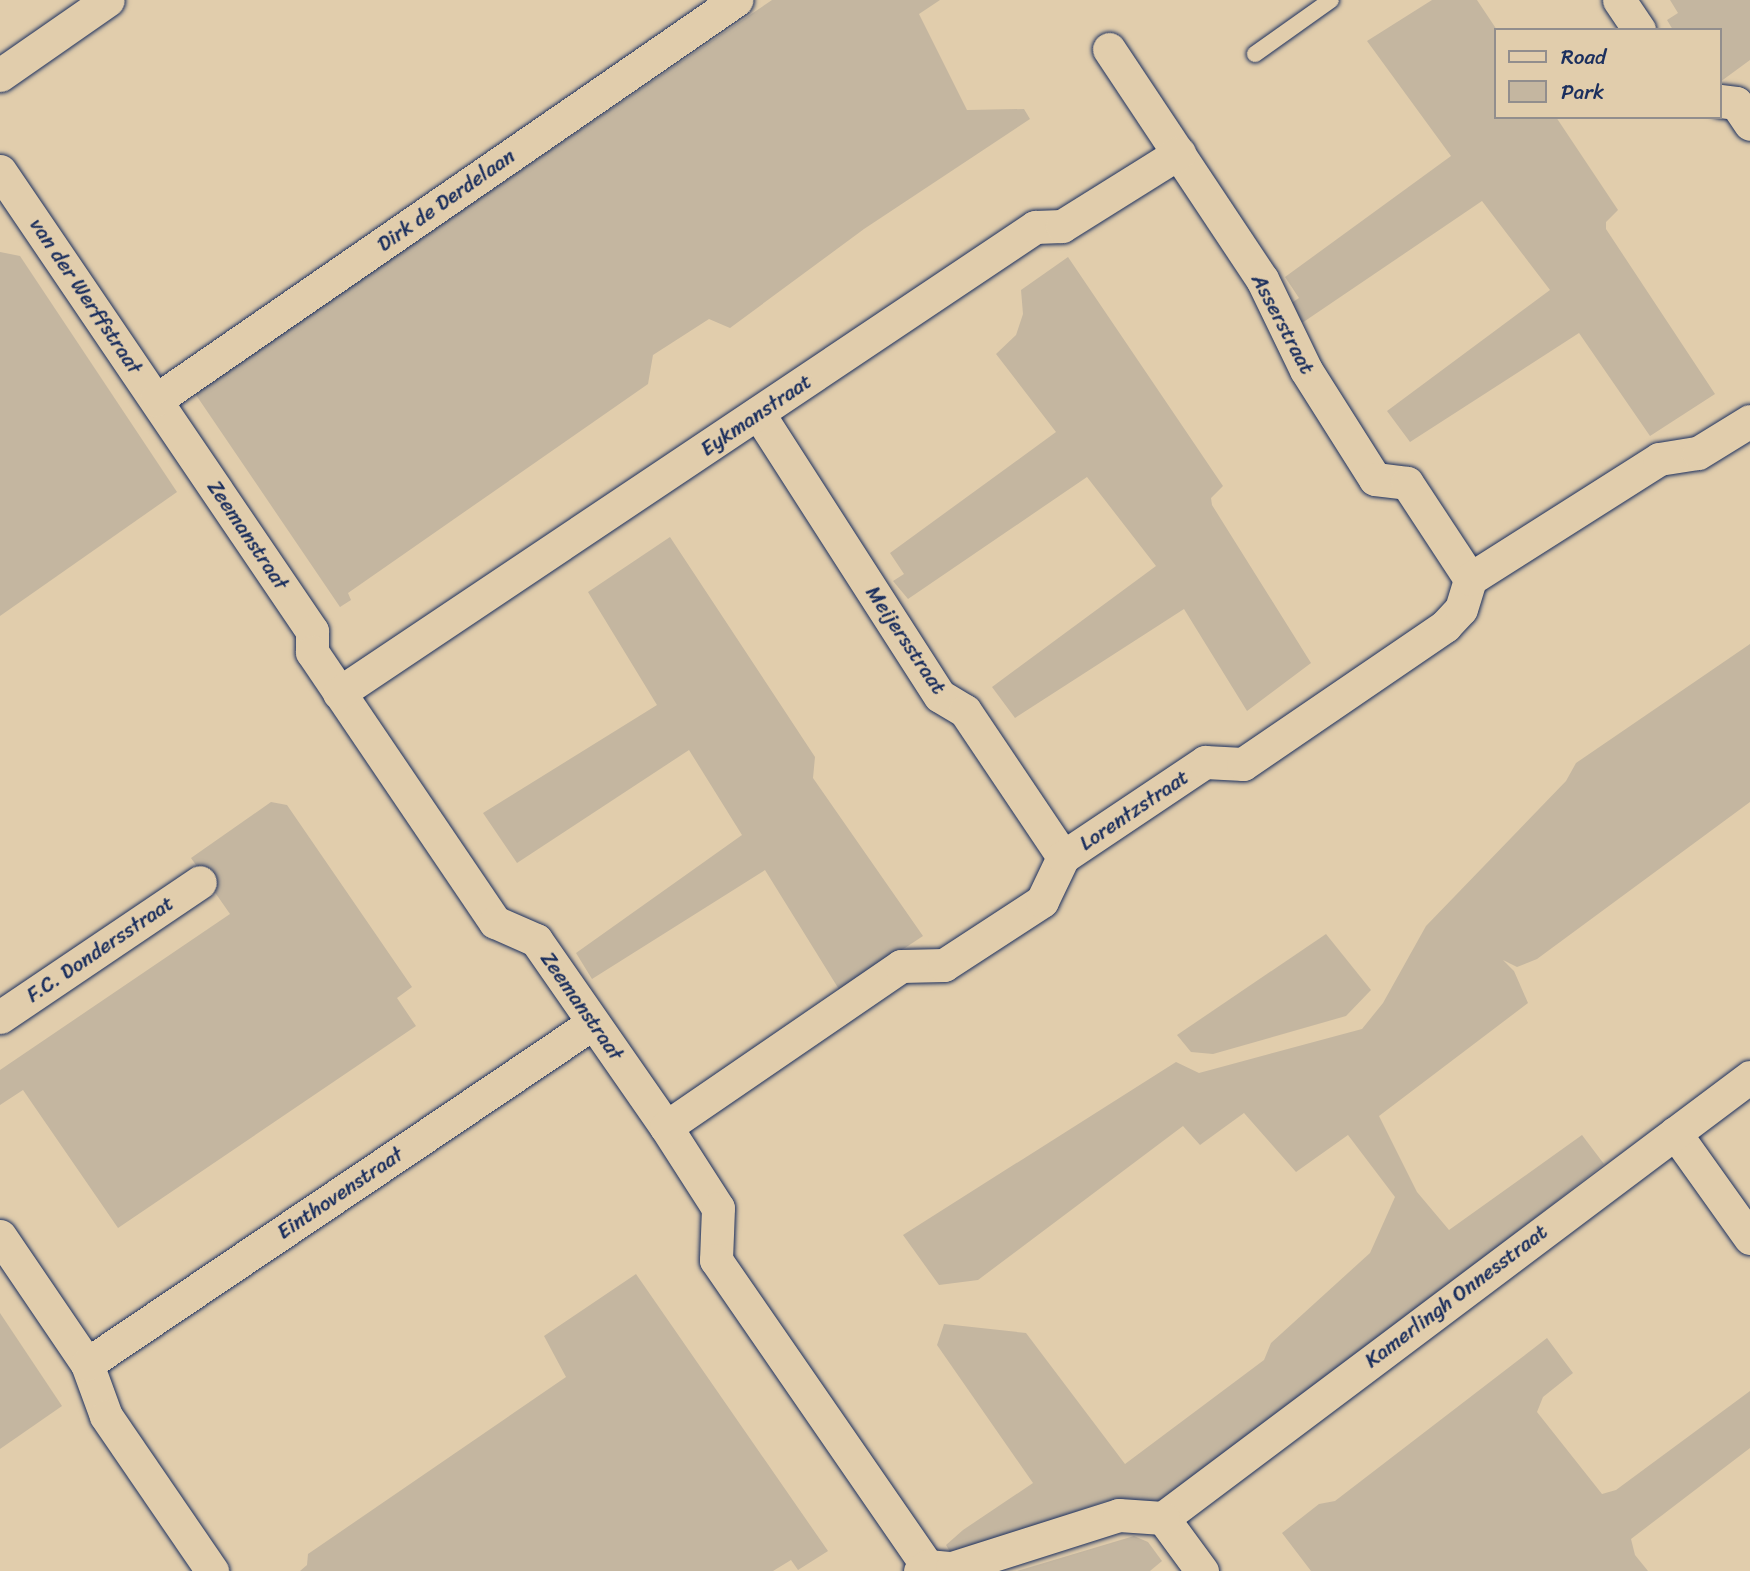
<!DOCTYPE html>
<style>
body{margin:0}
#map{position:relative;width:1750px;height:1571px;overflow:hidden;background:#e1cdac;font-family:Sriracha,sans-serif}
div>[style]{position:absolute}
.green>*{inset:0;background:#c4b6a0}
.roads{filter:drop-shadow(0 0 2px #1b2f5e) drop-shadow(0 0 2px #1b2f5e)}
.service>*{height:16px;margin:-8px;padding:0 8px;transform-origin:8px;border-radius:8px;background:#e1cdac}
.minor>*{height:33px;margin:-16.5px;padding:0 16.5px;transform-origin:16.5px;border-radius:16.5px;background:#e1cdac}
span{translate:-50% -50%;white-space:nowrap;text-align:center;line-height:1.15;-webkit-text-stroke:6px #e1cdac;paint-order:stroke}
.street-label{font-size:21px;color:#1b2f5e}
.legend{position:absolute;left:1494px;top:28px;width:228px;height:91px;box-sizing:border-box;background:#e1cdac;border:2px solid #928e8d;margin:0;padding:9px 12px;list-style:none;font-size:21px;color:#1b2f5e}
.legend li{display:flex;align-items:center;gap:14px;height:35px}
.legend b{width:35px;border:2px solid #928e8d}
</style>
<div id="map">
<div class="green">
<i style="clip-path:polygon(772px 0,940px 0,919px 14px,967px 110px,1024px 109px,1030px 119px,864px 229px,730px 328px,709px 319px,653px 355px,648px 384px,348px 593px,351px 600px,340px 607px,194px 392px)"></i>
<i style="clip-path:polygon(1432px 0,1477px 0,1497px 30px,1496px 117px,1556px 117px,1618px 210px,1606px 222px,1606px 229px,1715px 394px,1650px 436px,1579px 333px,1410px 442px,1387px 411px,1550px 290px,1482px 201px,1302px 323px,1288px 305px,1299px 298px,1285px 277px,1451px 156px,1367px 41px)"></i>
<i style="clip-path:polygon(1670px 0,1750px 0,1750px 60px,1720px 82px,1720px 30px,1673px 30px,1667px 20px,1678px 13px)"></i>
<i style="clip-path:polygon(0 252px,20px 256px,177px 492px,0 616px)"></i>
<i style="clip-path:polygon(1068px 257px,1223px 486px,1211px 498px,1212px 505px,1311px 663px,1247px 711px,1184px 609px,1015px 718px,992px 687px,1156px 566px,1087px 477px,908px 599px,893px 581px,904px 574px,890px 553px,1056px 432px,996px 354px,1016px 335px,1023px 314px,1021px 290px)"></i>
<i style="clip-path:polygon(670px 537px,815px 757px,813px 778px,923px 936px,840px 991px,765px 870px,592px 979px,576px 953px,742px 835px,689px 750px,517px 863px,483px 813px,657px 705px,588px 592px)"></i>
<i style="clip-path:polygon(1750px 644px,1750px 802px,1537px 959px,1517px 967px,1503px 960px,1514px 971px,1528px 1003px,1379px 1116px,1417px 1192px,1449px 1230px,1582px 1135px,1604px 1164px,1163px 1508px,1106px 1501px,952px 1555px,946px 1545px,963px 1530px,1033px 1483px,937px 1345px,944px 1324px,1026px 1333px,1125px 1464px,1264px 1360px,1271px 1343px,1370px 1253px,1395px 1197px,1348px 1135px,1296px 1172px,1244px 1113px,1200px 1145px,1183px 1126px,978px 1280px,939px 1285px,903px 1235px,1176px 1062px,1199px 1073px,1362px 1029px,1383px 1003px,1426px 926px,1566px 781px,1576px 763px)"></i>
<i style="clip-path:polygon(271px 802px,287px 805px,412px 987px,397px 998px,416px 1026px,118px 1228px,23px 1090px,0 1105px,0 1070px,230px 914px,191px 858px)"></i>
<i style="clip-path:polygon(1326px 934px,1371px 990px,1346px 1016px,1213px 1054px,1191px 1052px,1177px 1035px)"></i>
<i style="clip-path:polygon(636px 1274px,828px 1551px,798px 1570px,791px 1560px,773px 1571px,300px 1571px,307px 1565px,308px 1554px,566px 1377px,544px 1336px)"></i>
<i style="clip-path:polygon(0 1313px,62px 1406px,0 1449px)"></i>
<i style="clip-path:polygon(1547px 1338px,1573px 1373px,1543px 1397px,1537px 1412px,1602px 1494px,1616px 1490px,1750px 1391px,1750px 1448px,1631px 1539px,1635px 1555px,1648px 1571px,1311px 1571px,1282px 1533px,1319px 1504px,1335px 1501px)"></i>
<i style="clip-path:polygon(1134px 1536px,1148px 1542px,1162px 1561px,1150px 1571px,1017px 1571px)"></i>
</div>
<div class="roads">
<div class="service">
<i style="left:1255px;top:54px;width:93px;rotate:-35.4deg"></i>
</div>
<div class="minor">
<i style="left:1619px;top:0;width:36px;rotate:56deg"></i>
<i style="left:1109px;top:49px;width:276px;rotate:56.4deg"></i>
<i style="left:1262px;top:279px;width:101px;rotate:64.2deg"></i>
<i style="left:1306px;top:370px;width:129px;rotate:57.7deg"></i>
<i style="left:1375px;top:479px;width:32px;rotate:7deg"></i>
<i style="left:1407px;top:483px;width:115px;rotate:56.7deg"></i>
<i style="left:0;top:75px;width:131px;rotate:-34.8deg"></i>
<i style="left:1720px;top:101px;width:16px;rotate:7deg"></i>
<i style="left:1736px;top:103px;width:25px;rotate:56deg"></i>
<i style="left:0;top:171px;width:556px;rotate:55.85deg"></i>
<i style="left:312px;top:631px;width:21px;rotate:90deg"></i>
<i style="left:312px;top:652px;width:326px;rotate:55.9deg"></i>
<i style="left:495px;top:922px;width:45px;rotate:23.7deg"></i>
<i style="left:536px;top:940px;width:228px;rotate:55.2deg"></i>
<i style="left:666px;top:1127px;width:96px;rotate:57.3deg"></i>
<i style="left:718px;top:1208px;width:52px;rotate:92.2deg"></i>
<i style="left:716px;top:1260px;width:372px;rotate:55.4deg"></i>
<i style="left:156px;top:400px;width:705px;rotate:-34.59deg"></i>
<i style="left:758px;top:413px;width:336px;rotate:57.3deg"></i>
<i style="left:940px;top:696px;width:29px;rotate:31deg"></i>
<i style="left:965px;top:711px;width:176px;rotate:56.1deg"></i>
<i style="left:339px;top:693px;width:838px;rotate:-33.8deg"></i>
<i style="left:1035px;top:227px;width:27px;rotate:-2deg"></i>
<i style="left:1062px;top:226px;width:138px;rotate:-32deg"></i>
<i style="left:0;top:1017px;width:241px;rotate:-34deg"></i>
<i style="left:666px;top:1127px;width:285px;rotate:-34.4deg"></i>
<i style="left:901px;top:966px;width:43px;rotate:-1.3deg"></i>
<i style="left:944px;top:965px;width:117px;rotate:-33.1deg"></i>
<i style="left:1042px;top:901px;width:49px;rotate:-64.5deg"></i>
<i style="left:1063px;top:857px;width:171px;rotate:-33.8deg"></i>
<i style="left:1205px;top:762px;width:38px;rotate:3deg"></i>
<i style="left:1243px;top:764px;width:245px;rotate:-34.3deg"></i>
<i style="left:1445px;top:626px;width:23px;rotate:-47deg"></i>
<i style="left:1461px;top:609px;width:31px;rotate:-73deg"></i>
<i style="left:1470px;top:579px;width:224px;rotate:-32.4deg"></i>
<i style="left:1659px;top:459px;width:39px;rotate:-9deg"></i>
<i style="left:1698px;top:453px;width:61px;rotate:-31.6deg"></i>
<i style="left:1675px;top:1133px;width:129px;rotate:54.5deg"></i>
<i style="left:0;top:1236px;width:155px;rotate:55.8deg"></i>
<i style="left:87px;top:1364px;width:55px;rotate:69.9deg"></i>
<i style="left:106px;top:1416px;width:188px;rotate:55.6deg"></i>
<i style="left:87px;top:1364px;width:610px;rotate:-33.98deg"></i>
<i style="left:1163px;top:1518px;width:734px;rotate:-36.92deg"></i>
<i style="left:1163px;top:1518px;width:66px;rotate:53.7deg"></i>
<i style="left:920px;top:1571px;width:9px;rotate:-36deg"></i>
<i style="left:927px;top:1566px;width:25px;rotate:5deg"></i>
<i style="left:952px;top:1568px;width:175px;rotate:-17.6deg"></i>
<i style="left:1119px;top:1515px;width:44px;rotate:3.9deg"></i>
</div>
</div>
<div class="street-label">
<span style="left:446px;top:200px;rotate:-35deg">Dirk de Derdelaan</span>
<span style="left:86px;top:296px;rotate:56deg">van der Werffstraat</span>
<span style="left:1283px;top:324px;rotate:62deg">Asserstraat</span>
<span style="left:756px;top:415px;rotate:-34deg">Eykmanstraat</span>
<span style="left:248px;top:535px;rotate:56deg">Zeemanstraat</span>
<span style="left:906px;top:640px;rotate:56deg">Meijersstraat</span>
<span style="left:1134px;top:810px;rotate:-34deg">Lorentzstraat</span>
<span style="left:100px;top:949px;rotate:-34deg">F.C. Dondersstraat</span>
<span style="left:582px;top:1006px;rotate:55deg">Zeemanstraat</span>
<span style="left:340px;top:1193px;rotate:-34deg">Einthovenstraat</span>
<span style="left:1456px;top:1296px;rotate:-37deg">Kamerlingh Onnesstraat</span>
</div>
<ul class="legend">
<li><b style="height:9px;background:#e1cdac"></b>Road</li>
<li><b style="height:19px;background:#c4b6a0"></b>Park</li>
</ul>
</div>
